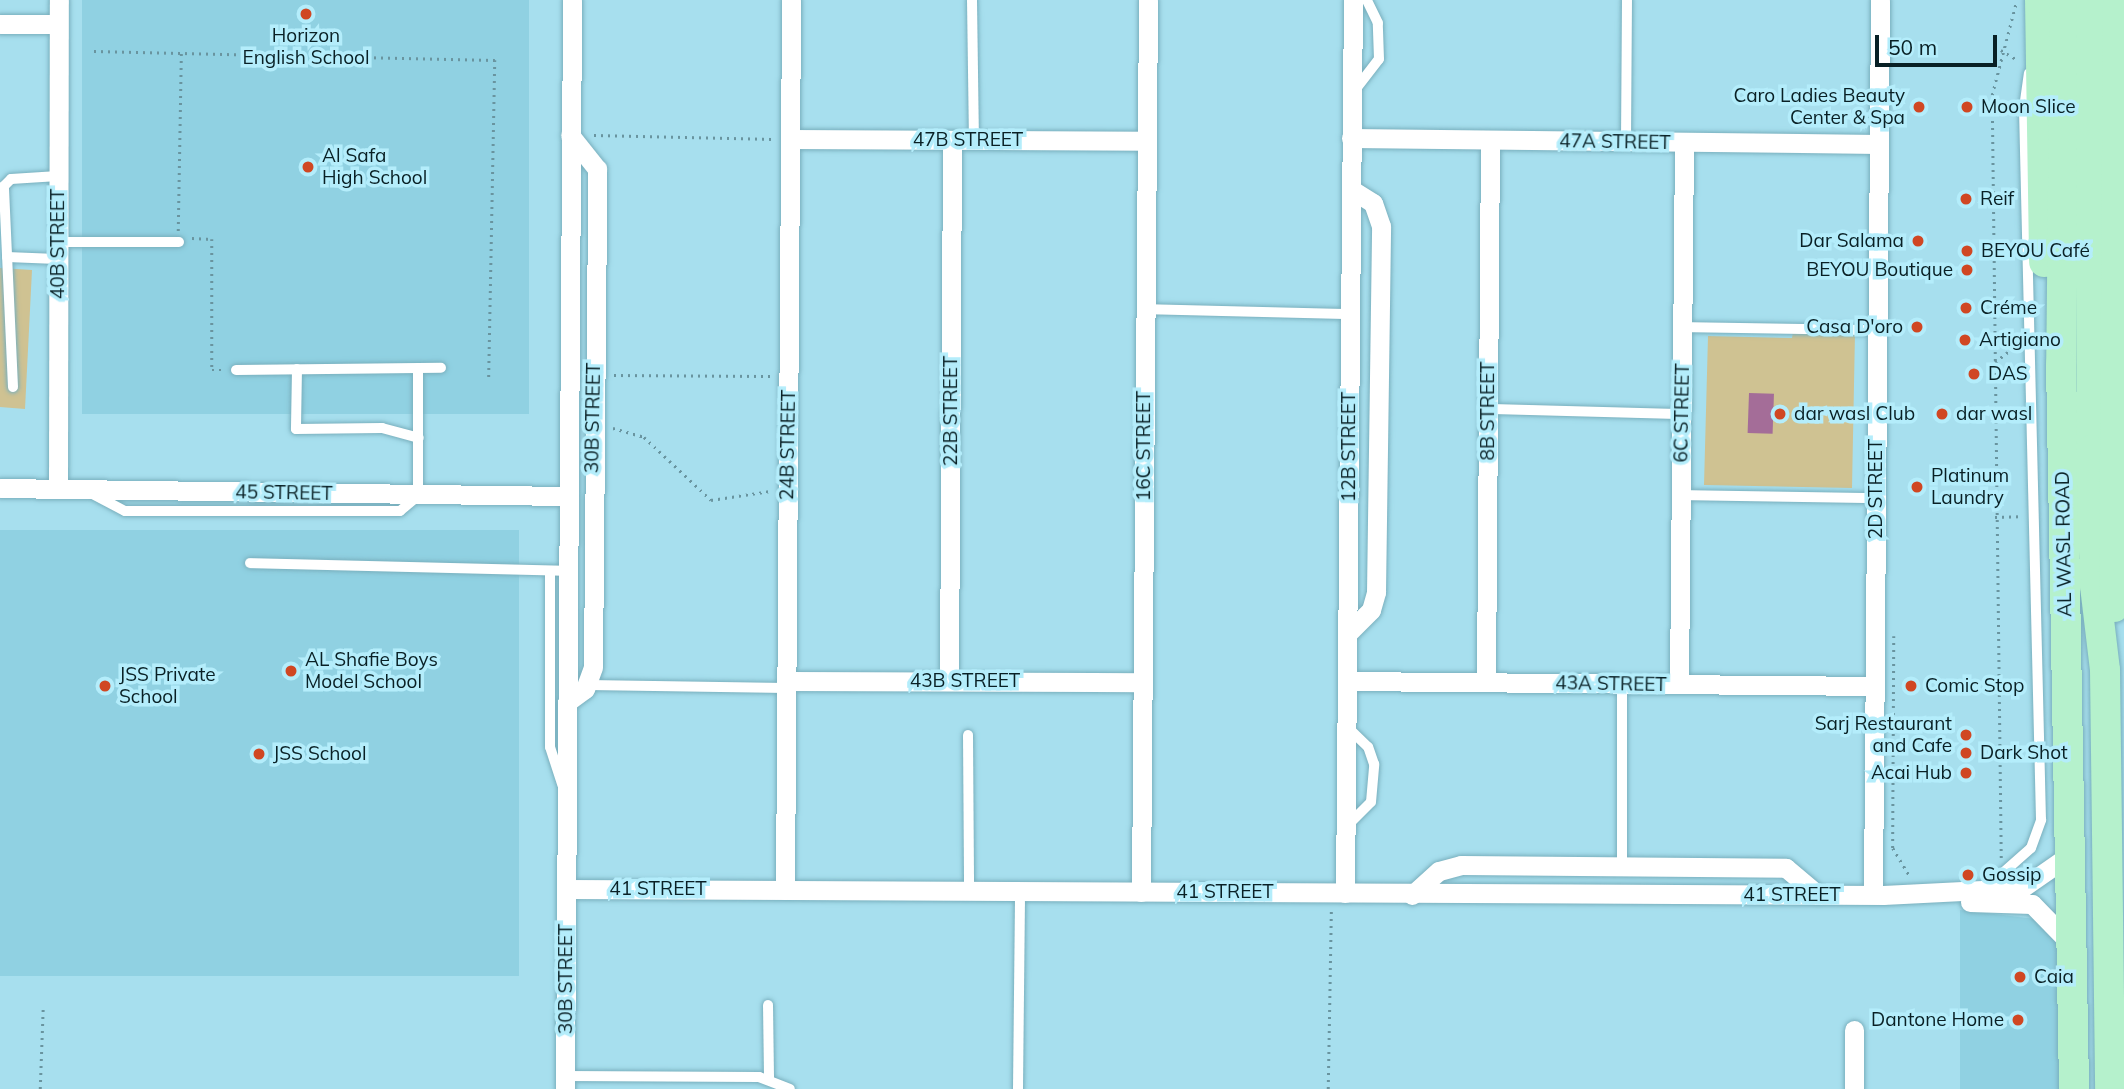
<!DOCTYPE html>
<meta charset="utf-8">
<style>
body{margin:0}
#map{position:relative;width:2124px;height:1089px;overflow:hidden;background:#a7dfee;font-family:Mulish,sans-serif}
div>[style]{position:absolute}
.built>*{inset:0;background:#90d1e2;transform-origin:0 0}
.green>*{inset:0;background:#cfc292}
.water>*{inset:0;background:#a46d98;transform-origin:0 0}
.path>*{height:2.5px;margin-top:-1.25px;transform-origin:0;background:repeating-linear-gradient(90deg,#69949f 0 2px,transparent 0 7px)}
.roads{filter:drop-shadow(0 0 2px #79afbd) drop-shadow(0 0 2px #79afbd)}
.service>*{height:10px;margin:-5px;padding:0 5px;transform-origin:5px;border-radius:5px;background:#fff}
.minor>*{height:19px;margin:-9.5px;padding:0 9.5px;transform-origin:9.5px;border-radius:9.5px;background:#fff}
.primary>*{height:30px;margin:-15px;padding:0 15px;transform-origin:15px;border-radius:15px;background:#b5f1cc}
.dots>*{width:19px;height:19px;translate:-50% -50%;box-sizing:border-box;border:4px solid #b4edfb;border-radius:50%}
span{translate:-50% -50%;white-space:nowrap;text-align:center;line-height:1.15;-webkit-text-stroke:7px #b4edfb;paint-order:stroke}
.poi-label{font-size:19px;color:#092025}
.right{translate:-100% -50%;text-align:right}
.left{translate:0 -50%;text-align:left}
.street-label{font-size:19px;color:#092025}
.scale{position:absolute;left:1875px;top:35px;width:122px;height:32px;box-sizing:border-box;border:4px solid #092025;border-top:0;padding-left:9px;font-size:21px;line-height:24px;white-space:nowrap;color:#092025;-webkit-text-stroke:5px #b4edfb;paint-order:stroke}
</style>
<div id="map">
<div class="built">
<i style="left:82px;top:0;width:447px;height:414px"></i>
<i style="left:0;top:530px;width:519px;height:446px"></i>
<i style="clip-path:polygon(1960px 910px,2052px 921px,2074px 932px,2074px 1089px,1960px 1089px)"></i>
</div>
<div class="green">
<i style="clip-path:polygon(0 268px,32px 270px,25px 409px,0 407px)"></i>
<i style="clip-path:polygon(1793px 332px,1855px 333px,1852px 488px,1704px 485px,1708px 336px,1792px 338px)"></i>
</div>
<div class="water">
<i style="left:1749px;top:393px;width:25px;height:40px;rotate:2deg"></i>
</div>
<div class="path">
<i style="left:2001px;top:50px;width:17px;rotate:31deg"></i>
<i style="left:94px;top:51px;width:401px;rotate:1.3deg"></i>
<i style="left:495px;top:60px;width:321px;rotate:91.1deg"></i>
<i style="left:594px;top:135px;width:178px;rotate:1.3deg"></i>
<i style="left:178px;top:231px;width:178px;rotate:-89deg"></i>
<i style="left:192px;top:238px;width:20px;rotate:3deg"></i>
<i style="left:212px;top:239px;width:131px;rotate:90deg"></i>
<i style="left:212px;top:370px;width:11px"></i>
<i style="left:1994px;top:253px;width:21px;rotate:-17deg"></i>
<i style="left:1995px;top:362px;width:28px;rotate:-38deg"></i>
<i style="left:614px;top:375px;width:157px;rotate:0.4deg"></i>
<i style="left:613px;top:428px;width:32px;rotate:16deg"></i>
<i style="left:644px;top:437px;width:92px;rotate:43.2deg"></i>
<i style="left:711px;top:500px;width:60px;rotate:-8.7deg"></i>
<i style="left:1995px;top:517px;width:25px;rotate:-2deg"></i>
<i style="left:1894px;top:636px;width:212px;rotate:90.3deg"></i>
<i style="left:1893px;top:848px;width:31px;rotate:59deg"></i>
<i style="left:1996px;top:758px;width:31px;rotate:-2deg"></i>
<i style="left:2001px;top:858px;width:763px;rotate:-90.68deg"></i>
<i style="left:1992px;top:95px;width:95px;rotate:-75.4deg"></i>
<i style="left:40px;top:1089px;width:81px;rotate:-87.9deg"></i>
<i style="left:1328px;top:1089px;width:179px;rotate:-89deg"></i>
</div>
<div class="roads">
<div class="service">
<i style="left:972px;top:0;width:140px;rotate:89.2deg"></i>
<i style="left:1352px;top:94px;width:44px;rotate:-52.4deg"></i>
<i style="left:1379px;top:59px;width:36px;rotate:-92deg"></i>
<i style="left:1378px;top:23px;width:25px;rotate:-116deg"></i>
<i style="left:1626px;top:142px;width:142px;rotate:-89.6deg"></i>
<i style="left:58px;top:242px;width:121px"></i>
<i style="left:7px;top:257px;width:50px;rotate:2.3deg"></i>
<i style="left:1145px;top:309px;width:205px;rotate:1.4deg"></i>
<i style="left:1682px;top:327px;width:196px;rotate:0.9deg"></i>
<i style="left:297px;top:369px;width:60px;rotate:91deg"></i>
<i style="left:296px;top:429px;width:86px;rotate:-0.7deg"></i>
<i style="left:382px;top:428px;width:38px;rotate:15deg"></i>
<i style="left:236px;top:370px;width:205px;rotate:-0.6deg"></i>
<i style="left:13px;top:387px;width:201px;rotate:-92.6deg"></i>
<i style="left:4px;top:186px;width:10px;rotate:-45deg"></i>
<i style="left:11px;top:179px;width:47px;rotate:-3.7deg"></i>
<i style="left:1488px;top:409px;width:194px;rotate:1.5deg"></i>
<i style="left:87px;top:491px;width:43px;rotate:27.8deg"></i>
<i style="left:125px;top:511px;width:275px"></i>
<i style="left:400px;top:511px;width:23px;rotate:-40deg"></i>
<i style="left:418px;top:496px;width:128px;rotate:-90deg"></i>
<i style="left:1681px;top:495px;width:195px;rotate:0.9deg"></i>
<i style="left:250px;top:563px;width:319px;rotate:1.4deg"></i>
<i style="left:550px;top:571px;width:176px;rotate:90deg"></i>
<i style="left:550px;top:747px;width:40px;rotate:72deg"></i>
<i style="left:588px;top:685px;width:198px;rotate:0.9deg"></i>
<i style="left:968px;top:735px;width:156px;rotate:89.6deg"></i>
<i style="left:1346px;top:827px;width:35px;rotate:-45deg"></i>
<i style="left:1371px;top:802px;width:38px;rotate:-85deg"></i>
<i style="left:1374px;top:764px;width:18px;rotate:-109deg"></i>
<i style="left:1368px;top:747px;width:29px;rotate:-136deg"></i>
<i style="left:1622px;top:866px;width:182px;rotate:-90deg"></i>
<i style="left:1988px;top:886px;width:57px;rotate:-41.5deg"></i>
<i style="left:2031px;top:848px;width:30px;rotate:-70deg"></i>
<i style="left:2041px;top:820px;width:712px;rotate:-91.37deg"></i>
<i style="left:2024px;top:108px;width:35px;rotate:-82deg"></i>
<i style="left:768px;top:1005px;width:74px;rotate:89.2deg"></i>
<i style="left:565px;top:1076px;width:194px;rotate:0.3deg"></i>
<i style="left:759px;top:1077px;width:33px;rotate:21deg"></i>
<i style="left:1018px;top:1089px;width:198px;rotate:-89.4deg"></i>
</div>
<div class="minor">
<i style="left:0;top:24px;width:58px"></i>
<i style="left:1351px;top:138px;width:528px;rotate:0.65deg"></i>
<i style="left:790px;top:139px;width:357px;rotate:0.3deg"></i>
<i style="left:0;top:488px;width:567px;rotate:0.81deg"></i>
<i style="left:58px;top:488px;width:488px;rotate:-89.9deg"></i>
<i style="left:1347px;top:634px;width:34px;rotate:-45deg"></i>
<i style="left:1371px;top:610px;width:19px;rotate:-74deg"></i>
<i style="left:1376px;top:592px;width:366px;rotate:-89.2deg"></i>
<i style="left:1381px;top:226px;width:24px;rotate:-109deg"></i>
<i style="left:1373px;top:203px;width:26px;rotate:-148deg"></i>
<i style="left:787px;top:681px;width:356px;rotate:0.2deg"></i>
<i style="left:949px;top:681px;width:541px;rotate:-89.68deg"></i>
<i style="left:1347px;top:681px;width:528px;rotate:0.54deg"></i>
<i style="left:1486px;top:682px;width:542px;rotate:-89.58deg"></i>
<i style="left:1679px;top:684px;width:542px;rotate:-89.47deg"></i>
<i style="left:567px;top:702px;width:22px;rotate:-36deg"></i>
<i style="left:585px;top:689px;width:23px;rotate:-70deg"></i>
<i style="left:593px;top:667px;width:498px;rotate:-89.5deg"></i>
<i style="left:597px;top:169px;width:43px;rotate:-128.5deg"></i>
<i style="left:566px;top:889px;width:1317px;rotate:0.26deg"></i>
<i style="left:1883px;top:895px;width:139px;rotate:-2.9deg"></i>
<i style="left:2022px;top:888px;width:60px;rotate:-34.8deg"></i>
<i style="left:785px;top:890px;width:890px;rotate:-89.61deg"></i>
<i style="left:1141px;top:892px;width:892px;rotate:-89.55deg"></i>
<i style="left:1345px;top:893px;width:893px;rotate:-89.49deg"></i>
<i style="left:1873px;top:894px;width:894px;rotate:-89.55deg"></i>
<i style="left:1412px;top:895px;width:36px;rotate:-42deg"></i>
<i style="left:1439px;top:871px;width:23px;rotate:-15deg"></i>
<i style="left:1461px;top:865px;width:325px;rotate:0.5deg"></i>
<i style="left:1786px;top:868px;width:42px;rotate:40.2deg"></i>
<i style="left:1970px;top:902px;width:62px;rotate:1.8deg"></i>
<i style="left:2032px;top:904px;width:57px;rotate:45.7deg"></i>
<i style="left:1854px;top:1030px;width:59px;rotate:90deg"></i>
<i style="left:565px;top:1089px;width:1089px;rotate:-89.63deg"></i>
</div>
<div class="primary">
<i style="left:2040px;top:0;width:262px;rotate:89.1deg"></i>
<i style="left:2065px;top:0;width:363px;rotate:90.6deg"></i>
<i style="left:2061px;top:363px;width:726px;rotate:88.97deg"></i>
<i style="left:2092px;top:0;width:450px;rotate:90.1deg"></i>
<i style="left:2091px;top:450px;width:136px;rotate:88.3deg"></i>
<i style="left:2095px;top:586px;width:85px;rotate:83.2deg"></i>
<i style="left:2105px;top:670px;width:419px;rotate:89.3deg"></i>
<i style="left:2114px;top:607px;width:607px;rotate:-89.62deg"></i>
</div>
</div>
<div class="dots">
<i style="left:306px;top:14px;background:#d04723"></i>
<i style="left:1919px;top:107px;background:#d04723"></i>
<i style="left:1967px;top:107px;background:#d04723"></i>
<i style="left:308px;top:167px;background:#d04723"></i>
<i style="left:1966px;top:199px;background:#d04723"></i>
<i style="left:1918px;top:241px;background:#d04723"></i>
<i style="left:1967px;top:251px;background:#d04723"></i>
<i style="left:1967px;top:270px;background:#d04723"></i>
<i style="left:1966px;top:308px;background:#d04723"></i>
<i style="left:1917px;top:327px;background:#d04723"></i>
<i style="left:1965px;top:340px;background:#d04723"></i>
<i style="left:1974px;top:374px;background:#d04723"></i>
<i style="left:1780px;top:414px;background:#d04723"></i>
<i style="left:1942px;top:414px;background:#d04723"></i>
<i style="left:1917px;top:487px;background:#d04723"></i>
<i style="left:291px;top:671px;background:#d04723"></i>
<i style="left:105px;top:686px;background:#d04723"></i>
<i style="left:1911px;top:686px;background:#d04723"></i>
<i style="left:1966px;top:735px;background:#d04723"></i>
<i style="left:1966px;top:753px;background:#d04723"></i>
<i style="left:259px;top:754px;background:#d04723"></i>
<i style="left:1966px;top:773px;background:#d04723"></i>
<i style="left:1968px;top:875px;background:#d04723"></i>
<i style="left:2020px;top:977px;background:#d04723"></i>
<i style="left:2018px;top:1020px;background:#d04723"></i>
</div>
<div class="poi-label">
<span style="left:306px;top:47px">Horizon<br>English School</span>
<span class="right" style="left:1905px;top:107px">Caro Ladies Beauty<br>Center &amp; Spa</span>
<span class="left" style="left:1981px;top:107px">Moon Slice</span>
<span class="left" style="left:322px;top:167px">Al Safa<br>High School</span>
<span class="left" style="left:1980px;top:199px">Reif</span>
<span class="right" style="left:1904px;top:241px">Dar Salama</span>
<span class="left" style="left:1981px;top:251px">BEYOU Café</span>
<span class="right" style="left:1953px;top:270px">BEYOU Boutique</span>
<span class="left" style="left:1980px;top:308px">Créme</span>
<span class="right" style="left:1903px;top:327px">Casa D'oro</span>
<span class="left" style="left:1979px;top:340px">Artigiano</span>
<span class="left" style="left:1988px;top:374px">DAS</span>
<span class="left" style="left:1794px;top:414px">dar wasl Club</span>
<span class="left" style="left:1956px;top:414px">dar wasl</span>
<span class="left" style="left:1931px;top:487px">Platinum<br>Laundry</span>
<span class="left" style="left:305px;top:671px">AL Shafie Boys<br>Model School</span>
<span class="left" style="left:119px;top:686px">JSS Private<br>School</span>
<span class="left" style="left:1925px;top:686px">Comic Stop</span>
<span class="right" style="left:1952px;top:735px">Sarj Restaurant<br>and Cafe</span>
<span class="left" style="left:1980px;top:753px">Dark Shot</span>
<span class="left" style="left:273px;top:754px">JSS School</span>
<span class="right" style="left:1952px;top:773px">Acai Hub</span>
<span class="left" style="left:1982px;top:875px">Gossip</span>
<span class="left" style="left:2034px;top:977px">Caia</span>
<span class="right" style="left:2004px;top:1020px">Dantone Home</span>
</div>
<div class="street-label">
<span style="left:968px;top:140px">47B STREET</span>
<span style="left:1615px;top:142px;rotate:1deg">47A STREET</span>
<span style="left:58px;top:244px;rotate:-90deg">40B STREET</span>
<span style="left:951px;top:411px;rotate:-90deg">22B STREET</span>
<span style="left:1488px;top:411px;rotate:-90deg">8B STREET</span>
<span style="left:1682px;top:413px;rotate:-89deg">6C STREET</span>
<span style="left:593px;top:418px;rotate:-89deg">30B STREET</span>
<span style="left:788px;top:445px;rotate:-89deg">24B STREET</span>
<span style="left:1144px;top:446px;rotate:-90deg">16C STREET</span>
<span style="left:1349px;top:447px;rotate:-90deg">12B STREET</span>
<span style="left:1876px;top:489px;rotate:-90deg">2D STREET</span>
<span style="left:284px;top:493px;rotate:1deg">45 STREET</span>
<span style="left:2064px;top:544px;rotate:-91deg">AL WASL ROAD</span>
<span style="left:965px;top:681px">43B STREET</span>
<span style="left:1611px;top:684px;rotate:1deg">43A STREET</span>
<span style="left:658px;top:889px">41 STREET</span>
<span style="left:1225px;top:892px">41 STREET</span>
<span style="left:1792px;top:895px">41 STREET</span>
<span style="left:566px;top:979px;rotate:-90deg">30B STREET</span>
</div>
<div class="scale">50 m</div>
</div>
